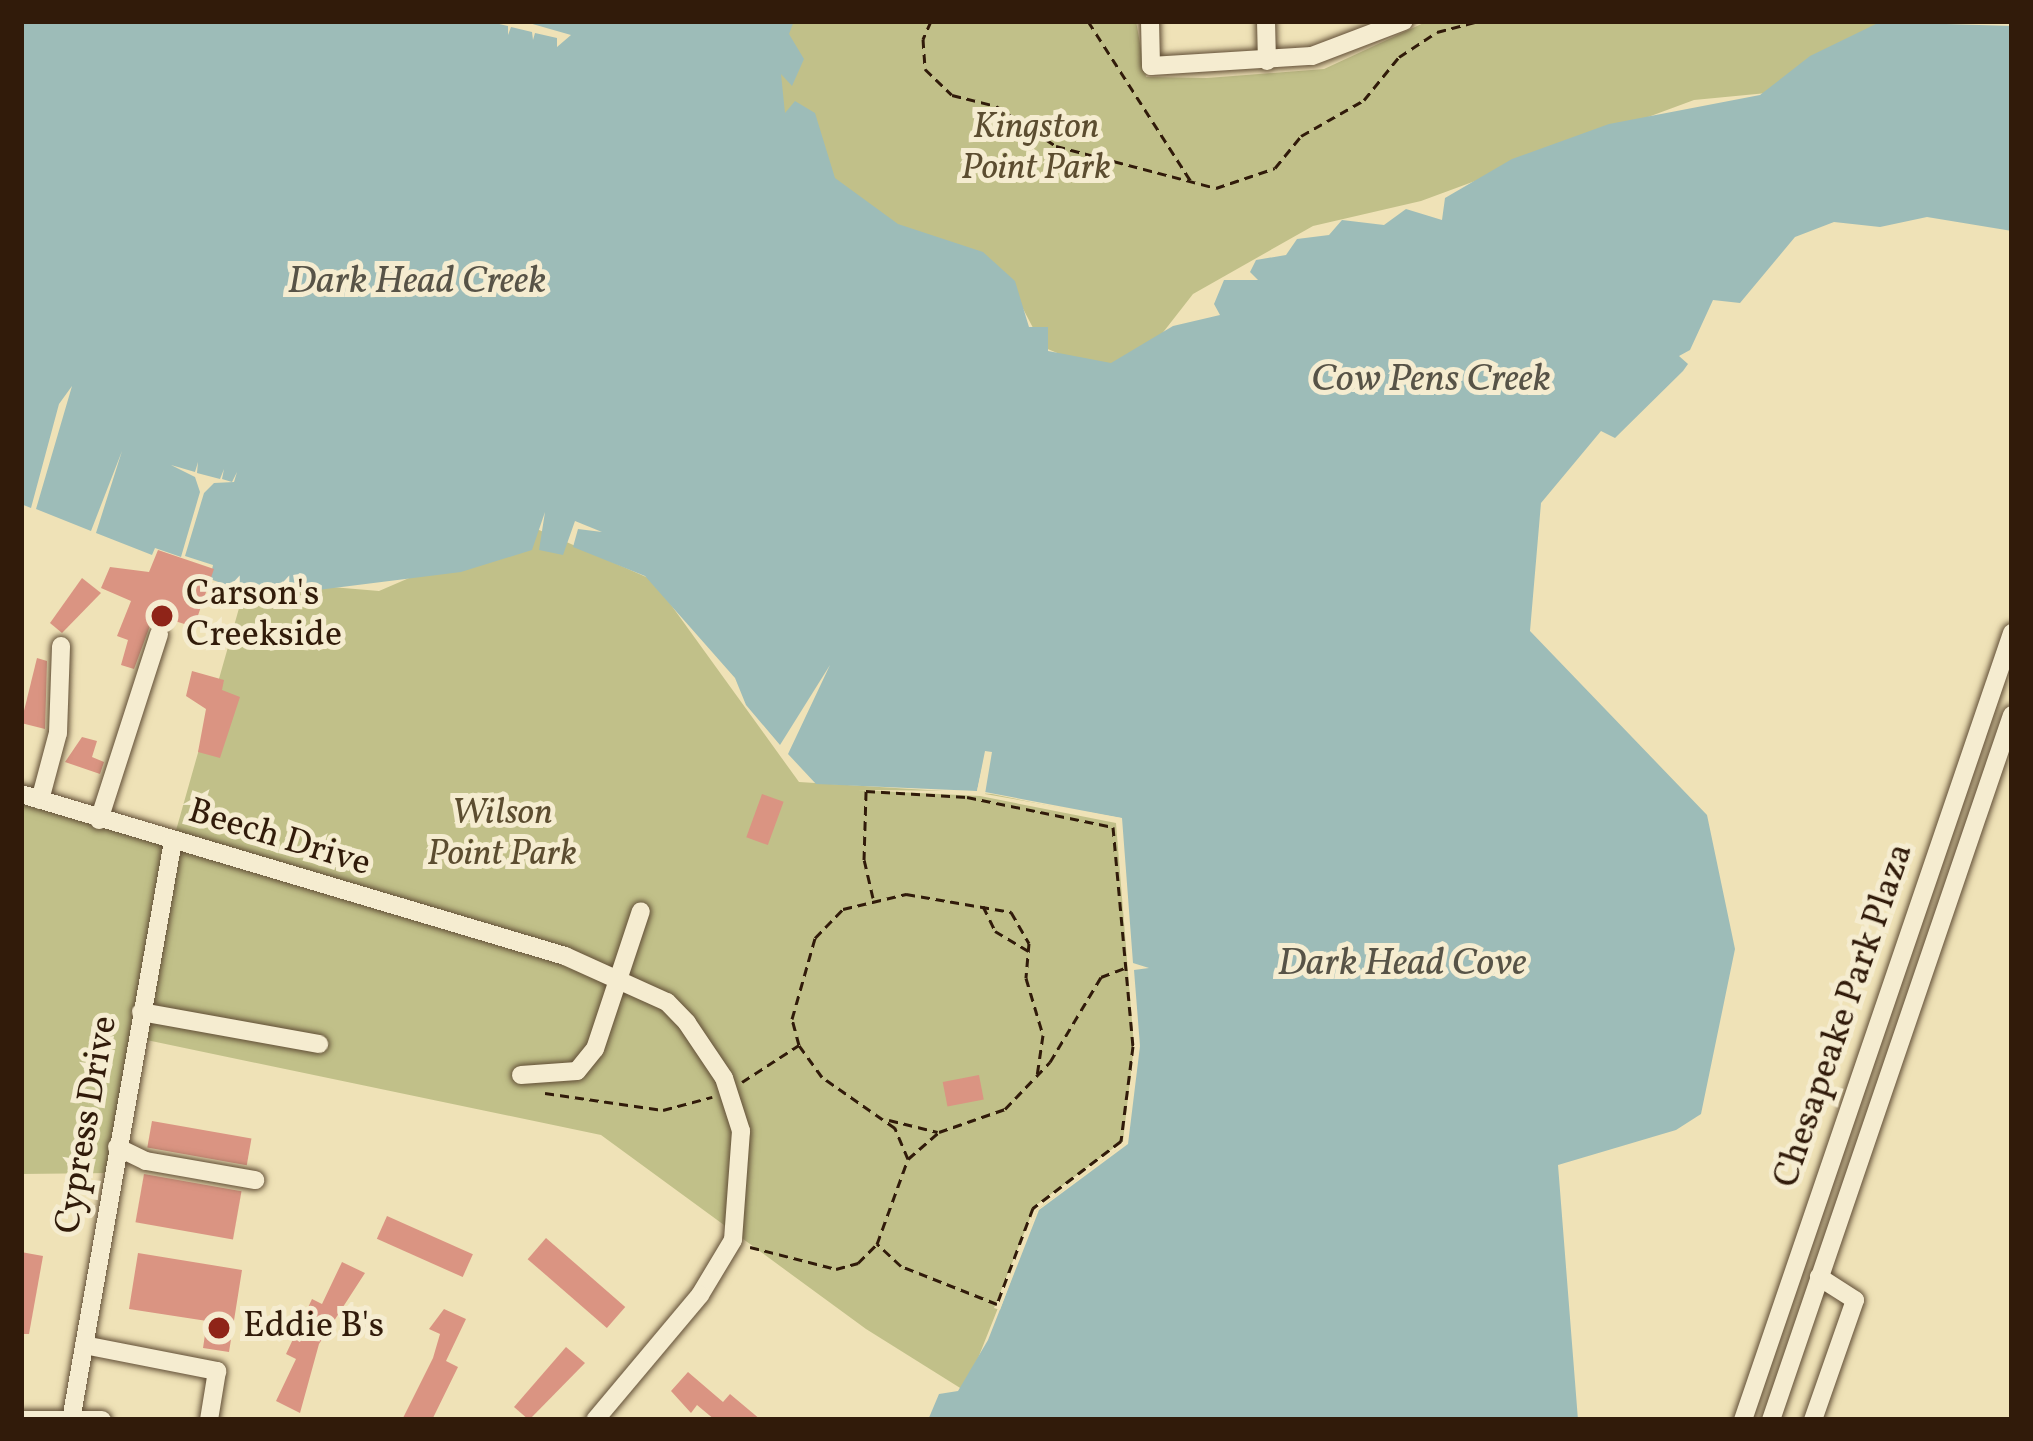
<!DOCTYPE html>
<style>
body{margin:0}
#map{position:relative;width:2033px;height:1441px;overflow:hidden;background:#efe2b7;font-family:Vollkorn,serif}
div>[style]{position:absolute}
.green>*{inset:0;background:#c1c089}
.water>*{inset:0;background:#9dbcb8}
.pier>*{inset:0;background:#efe2b7}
.building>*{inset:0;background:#da9482;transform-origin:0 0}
.path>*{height:3px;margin-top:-1.5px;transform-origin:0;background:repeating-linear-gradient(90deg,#311b0a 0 9px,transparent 0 15px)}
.roads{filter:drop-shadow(0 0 3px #604d35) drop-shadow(0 0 3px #604d35)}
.minor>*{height:18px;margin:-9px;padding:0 9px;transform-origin:9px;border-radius:9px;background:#f5ecd0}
.dots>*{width:33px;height:33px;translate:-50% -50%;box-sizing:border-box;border:6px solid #f5ecd0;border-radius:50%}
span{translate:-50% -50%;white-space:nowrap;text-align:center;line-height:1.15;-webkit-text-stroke:10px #f5ecd0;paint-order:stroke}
.park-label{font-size:36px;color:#5c4d30;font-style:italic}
.poi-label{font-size:36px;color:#311b0a}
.left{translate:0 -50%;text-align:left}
.street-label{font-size:36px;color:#311b0a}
.water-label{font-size:39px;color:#575347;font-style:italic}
.frame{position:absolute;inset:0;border:24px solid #311b0a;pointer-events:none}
</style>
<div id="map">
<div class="green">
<i style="clip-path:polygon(776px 21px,1136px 21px,1146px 77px,1207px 78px,1324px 69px,1428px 21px,1896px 21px,1789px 91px,1694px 100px,1421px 201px,1313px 226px,1193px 294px,1161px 335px,1122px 362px,1095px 369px,1043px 347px,1006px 276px,901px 229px,819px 176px,781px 111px)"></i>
<i style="clip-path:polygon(530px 526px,653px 580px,799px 782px,992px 794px,1120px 820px,1137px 1045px,1124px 1144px,1037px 1210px,965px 1391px,866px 1329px,601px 1135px,137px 1038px,112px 1173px,21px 1174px,21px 794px,173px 841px,247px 580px,379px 591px)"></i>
</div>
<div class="water">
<i style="clip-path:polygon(21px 21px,486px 21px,508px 26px,508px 35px,511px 27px,532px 32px,533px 40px,535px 33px,557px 38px,557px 47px,571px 35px,522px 21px,794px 21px,789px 34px,804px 59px,792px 86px,781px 74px,785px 113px,795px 101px,815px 113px,835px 178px,898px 224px,983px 252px,1015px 281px,1029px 327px,1048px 327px,1048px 351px,1111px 363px,1173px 326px,1220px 315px,1214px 304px,1224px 280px,1258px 280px,1250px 272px,1256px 260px,1286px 255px,1297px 239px,1329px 235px,1342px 220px,1384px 225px,1406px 209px,1442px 220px,1445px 198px,1512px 159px,1609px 124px,1760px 95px,1810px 56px,1880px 22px,2012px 26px,2012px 231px,1927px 217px,1880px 227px,1834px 222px,1795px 237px,1740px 303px,1713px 300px,1690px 350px,1679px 356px,1688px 364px,1683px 371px,1615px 438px,1601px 431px,1541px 503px,1530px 631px,1707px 815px,1735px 949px,1701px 1114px,1676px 1130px,1558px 1165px,1578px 1420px,928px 1420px,939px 1394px,958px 1391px,988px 1340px,1039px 1210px,1128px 1144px,1140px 1046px,1134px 970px,1149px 968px,1133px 963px,1122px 818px,985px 792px,986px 751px,977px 791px,816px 784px,788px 754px,830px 665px,780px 745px,746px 705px,735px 678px,645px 576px,573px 547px,578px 529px,602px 532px,575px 521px,563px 555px,539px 550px,545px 512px,532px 550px,461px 572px,286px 594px,274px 602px,210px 579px,213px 565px,185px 556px,204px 493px,214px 483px,234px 482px,237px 472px,232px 482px,222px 479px,224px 469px,220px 479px,197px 473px,198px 462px,195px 472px,171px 465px,195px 477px,200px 492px,181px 557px,155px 548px,152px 555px,96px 533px,122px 451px,91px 531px,36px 509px,72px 386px,59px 404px,31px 508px,21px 504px)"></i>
</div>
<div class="pier">
<i style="clip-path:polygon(985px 751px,992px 752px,985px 794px,1121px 818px,1138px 1046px,1127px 1142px,1037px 1210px,1000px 1310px,994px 1308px,1035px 1206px,1123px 1141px,1134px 1046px,1116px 823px,980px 796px,858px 790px,977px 791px)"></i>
</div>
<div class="building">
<i style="clip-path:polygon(158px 550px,214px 569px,194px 627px,162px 617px,151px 623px,134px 669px,121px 665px,128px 640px,117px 636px,131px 601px,101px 588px,110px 567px,149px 572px)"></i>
<i style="clip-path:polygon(82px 578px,101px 593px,62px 633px,50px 623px)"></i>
<i style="clip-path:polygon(37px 658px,47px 661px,45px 729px,21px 723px)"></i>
<i style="clip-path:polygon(192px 671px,224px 680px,222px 690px,240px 697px,220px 758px,198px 752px,206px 709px,186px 696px)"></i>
<i style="clip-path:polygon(82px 737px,97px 741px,92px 757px,104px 762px,100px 774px,65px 762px)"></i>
<i style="left:762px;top:794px;width:23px;height:46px;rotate:20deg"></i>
<i style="left:979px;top:1075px;width:25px;height:37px;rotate:79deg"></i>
<i style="left:152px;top:1121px;width:101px;height:27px;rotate:10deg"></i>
<i style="left:144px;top:1174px;width:99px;height:49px;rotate:10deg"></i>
<i style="left:387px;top:1216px;width:94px;height:25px;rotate:24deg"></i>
<i style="left:546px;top:1238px;width:105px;height:28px;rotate:41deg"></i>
<i style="clip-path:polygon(21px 1252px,43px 1256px,29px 1334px,21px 1334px)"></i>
<i style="clip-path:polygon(138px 1253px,242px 1270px,229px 1352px,203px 1348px,207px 1321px,129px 1309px)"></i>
<i style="clip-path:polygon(342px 1262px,365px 1273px,319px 1344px,300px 1413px,276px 1401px,296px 1359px,286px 1354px,312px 1299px,322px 1304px)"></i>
<i style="clip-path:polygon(444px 1309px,466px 1319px,446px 1361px,458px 1367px,432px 1420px,402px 1420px,433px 1358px,440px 1334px,429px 1329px)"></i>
<i style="clip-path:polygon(566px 1347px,585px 1363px,529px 1420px,514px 1407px)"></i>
<i style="clip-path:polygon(688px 1372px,723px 1402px,730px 1394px,761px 1420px,715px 1420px,697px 1405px,691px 1413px,671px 1391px)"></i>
</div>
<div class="path">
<i style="left:931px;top:21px;width:20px;rotate:114deg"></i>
<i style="left:923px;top:39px;width:30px;rotate:86deg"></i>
<i style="left:925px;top:69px;width:37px;rotate:44deg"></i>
<i style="left:952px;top:95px;width:45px;rotate:14deg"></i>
<i style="left:996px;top:106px;width:72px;rotate:33.7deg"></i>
<i style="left:1056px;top:146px;width:165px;rotate:14.7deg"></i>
<i style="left:1216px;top:188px;width:62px;rotate:-18.7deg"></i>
<i style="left:1275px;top:168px;width:41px;rotate:-50.9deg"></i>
<i style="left:1301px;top:136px;width:73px;rotate:-29.7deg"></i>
<i style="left:1364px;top:100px;width:55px;rotate:-50.9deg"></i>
<i style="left:1399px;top:57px;width:45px;rotate:-33.3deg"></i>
<i style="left:1437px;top:32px;width:43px;rotate:-14.7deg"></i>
<i style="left:1088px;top:21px;width:193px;rotate:57.3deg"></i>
<i style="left:873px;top:898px;width:39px;rotate:-103deg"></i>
<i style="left:864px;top:860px;width:69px;rotate:-88.3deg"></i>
<i style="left:866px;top:791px;width:101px;rotate:3.4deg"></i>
<i style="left:967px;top:797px;width:149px;rotate:11.6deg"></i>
<i style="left:1113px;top:827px;width:220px;rotate:84.8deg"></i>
<i style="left:1133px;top:1046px;width:96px;rotate:97.2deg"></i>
<i style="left:1121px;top:1141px;width:111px;rotate:142.7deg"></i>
<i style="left:1033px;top:1208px;width:103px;rotate:110.6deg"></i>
<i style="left:997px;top:1304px;width:103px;rotate:-158.4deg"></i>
<i style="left:901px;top:1266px;width:33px;rotate:-137deg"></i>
<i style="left:983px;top:906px;width:28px;rotate:64deg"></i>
<i style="left:995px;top:931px;width:39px;rotate:31deg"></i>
<i style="left:742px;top:1082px;width:68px;rotate:-33deg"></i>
<i style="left:545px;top:1093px;width:119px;rotate:8.2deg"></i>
<i style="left:663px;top:1110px;width:51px;rotate:-14.9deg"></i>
<i style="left:889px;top:1120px;width:50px;rotate:13.8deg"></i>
<i style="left:908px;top:1159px;width:34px;rotate:-113deg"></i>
<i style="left:895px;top:1128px;width:89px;rotate:-145.1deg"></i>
<i style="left:822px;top:1077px;width:39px;rotate:-126deg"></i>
<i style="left:799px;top:1045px;width:27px;rotate:-105deg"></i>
<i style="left:792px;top:1019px;width:84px;rotate:-74.1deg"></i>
<i style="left:815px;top:938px;width:40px;rotate:-46deg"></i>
<i style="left:843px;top:909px;width:65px;rotate:-13.4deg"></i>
<i style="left:906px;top:894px;width:107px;rotate:9.7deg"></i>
<i style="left:1011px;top:912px;width:36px;rotate:60deg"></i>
<i style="left:1029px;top:943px;width:35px;rotate:95deg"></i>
<i style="left:1026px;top:978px;width:59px;rotate:73.4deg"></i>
<i style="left:1043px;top:1035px;width:41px;rotate:98.3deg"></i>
<i style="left:750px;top:1247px;width:89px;rotate:14.3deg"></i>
<i style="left:836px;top:1269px;width:23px;rotate:-15deg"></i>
<i style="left:858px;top:1263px;width:27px;rotate:-45deg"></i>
<i style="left:877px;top:1244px;width:90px;rotate:-70deg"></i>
<i style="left:908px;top:1159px;width:41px;rotate:-41.1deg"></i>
<i style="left:939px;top:1132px;width:70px;rotate:-19.2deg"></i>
<i style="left:1005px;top:1109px;width:65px;rotate:-46.2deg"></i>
<i style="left:1050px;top:1062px;width:99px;rotate:-59deg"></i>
<i style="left:1101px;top:977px;width:25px;rotate:-21deg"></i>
</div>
<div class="roads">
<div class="minor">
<i style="left:1150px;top:21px;width:45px;rotate:88.7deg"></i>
<i style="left:1151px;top:66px;width:161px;rotate:-3.6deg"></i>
<i style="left:1312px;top:56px;width:98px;rotate:-20.8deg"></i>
<i style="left:1266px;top:21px;width:40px;rotate:88.6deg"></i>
<i style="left:21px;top:794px;width:568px;rotate:16.58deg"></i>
<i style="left:565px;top:956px;width:112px;rotate:24.3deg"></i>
<i style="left:667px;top:1002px;width:29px;rotate:46deg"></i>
<i style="left:687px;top:1023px;width:66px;rotate:56.1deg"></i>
<i style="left:724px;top:1078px;width:56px;rotate:72.2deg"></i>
<i style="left:741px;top:1131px;width:109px;rotate:94.2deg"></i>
<i style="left:733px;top:1240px;width:64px;rotate:121deg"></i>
<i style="left:700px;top:1295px;width:163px;rotate:130deg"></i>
<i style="left:40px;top:800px;width:69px;rotate:-75deg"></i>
<i style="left:58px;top:733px;width:87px;rotate:-88deg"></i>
<i style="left:99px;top:820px;width:195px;rotate:-72.1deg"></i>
<i style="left:141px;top:1012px;width:181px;rotate:10.2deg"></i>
<i style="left:521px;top:1075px;width:56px;rotate:-4.1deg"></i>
<i style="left:577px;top:1071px;width:28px;rotate:-51deg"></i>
<i style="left:595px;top:1049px;width:145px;rotate:-71.6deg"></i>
<i style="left:117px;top:1147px;width:32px;rotate:26deg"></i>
<i style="left:146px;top:1161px;width:111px;rotate:9.9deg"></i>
<i style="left:84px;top:1345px;width:136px;rotate:11.1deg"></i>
<i style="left:217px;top:1371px;width:50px;rotate:99.3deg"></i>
<i style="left:21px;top:1420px;width:81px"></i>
<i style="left:71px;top:1420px;width:588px;rotate:-80.01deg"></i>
<i style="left:1743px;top:1420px;width:832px;rotate:-71.13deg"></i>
<i style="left:1771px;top:1420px;width:745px;rotate:-71.13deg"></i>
<i style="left:1813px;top:1420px;width:127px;rotate:-70.7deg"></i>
<i style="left:1855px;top:1300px;width:43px;rotate:-147.4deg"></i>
</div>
</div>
<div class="dots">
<i style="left:162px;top:616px;background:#8f2418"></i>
<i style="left:219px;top:1328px;background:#8f2418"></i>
</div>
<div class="park-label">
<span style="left:1036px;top:149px">Kingston<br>Point Park</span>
<span style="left:502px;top:835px">Wilson<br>Point Park</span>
</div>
<div class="poi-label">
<span class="left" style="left:186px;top:616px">Carson's<br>Creekside</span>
<span class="left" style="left:243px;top:1328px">Eddie B's</span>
</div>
<div class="street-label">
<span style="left:279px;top:839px;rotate:17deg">Beech Drive</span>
<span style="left:1845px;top:1016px;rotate:-71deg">Chesapeake Park Plaza</span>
<span style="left:88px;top:1125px;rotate:-80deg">Cypress Drive</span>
</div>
<div class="water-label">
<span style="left:417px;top:282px">Dark Head Creek</span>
<span style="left:1431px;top:380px">Cow Pens Creek</span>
<span style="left:1402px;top:964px">Dark Head Cove</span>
</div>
<div class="frame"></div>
</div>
